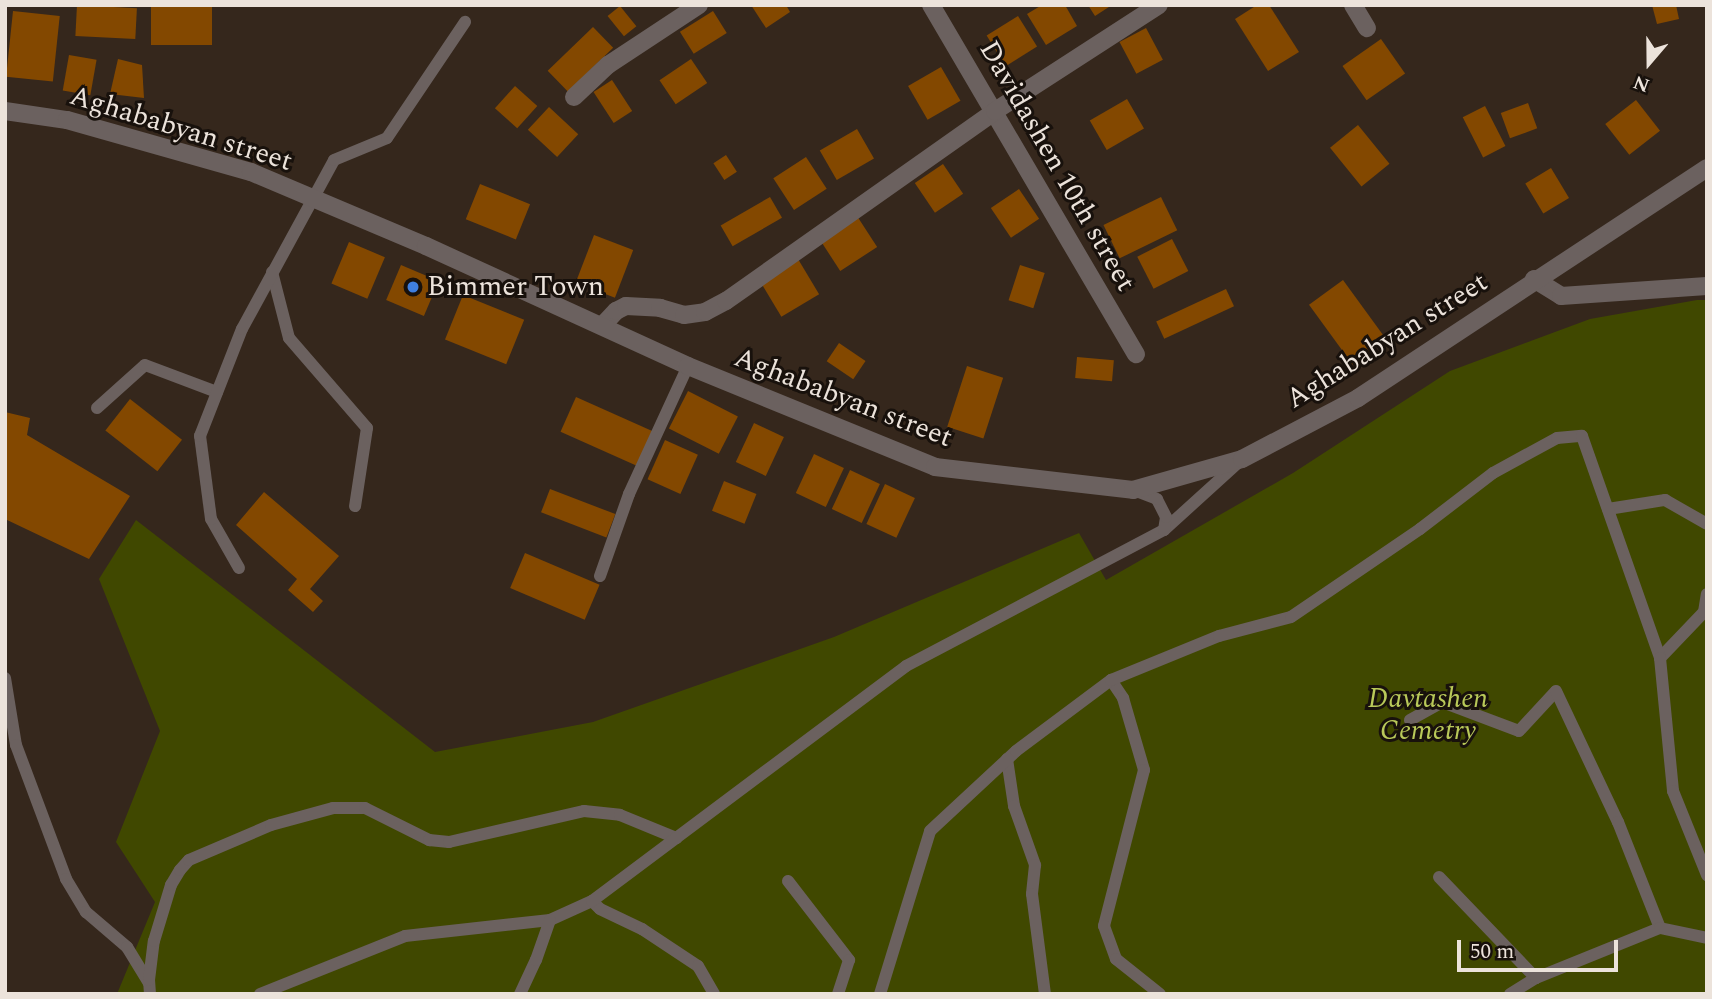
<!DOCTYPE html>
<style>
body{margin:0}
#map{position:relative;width:1712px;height:999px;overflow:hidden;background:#35271c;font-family:Spectral,serif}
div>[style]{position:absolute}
.green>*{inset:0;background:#404800}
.building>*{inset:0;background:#834800;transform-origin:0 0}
.service>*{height:12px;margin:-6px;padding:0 6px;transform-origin:6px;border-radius:6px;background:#6b615f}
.minor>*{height:18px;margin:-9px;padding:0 9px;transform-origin:9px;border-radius:9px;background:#6b615f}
.tertiary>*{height:18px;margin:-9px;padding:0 9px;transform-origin:9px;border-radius:9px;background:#6b615f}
.dots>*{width:19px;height:19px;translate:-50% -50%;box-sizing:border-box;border:4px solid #18110c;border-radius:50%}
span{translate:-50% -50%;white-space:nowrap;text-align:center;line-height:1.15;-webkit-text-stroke:6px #18110c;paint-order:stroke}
.street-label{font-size:28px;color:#ece3db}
.poi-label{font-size:28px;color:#ece3db}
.left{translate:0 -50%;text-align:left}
.park-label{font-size:28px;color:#b9c959;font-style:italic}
.frame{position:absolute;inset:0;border:7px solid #ece3db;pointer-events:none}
.north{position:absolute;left:1614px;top:28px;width:70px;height:70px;-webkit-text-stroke:5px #18110c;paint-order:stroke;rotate:200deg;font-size:19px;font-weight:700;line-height:28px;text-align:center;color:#ece3db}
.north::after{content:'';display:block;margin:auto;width:24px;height:32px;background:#ece3db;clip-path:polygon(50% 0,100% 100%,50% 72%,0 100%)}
.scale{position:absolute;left:1457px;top:940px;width:161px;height:32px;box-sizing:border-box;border:4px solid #ece3db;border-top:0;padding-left:9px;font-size:21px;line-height:24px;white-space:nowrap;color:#ece3db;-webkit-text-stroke:5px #18110c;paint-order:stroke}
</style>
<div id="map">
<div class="green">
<i style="clip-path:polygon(1697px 300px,1707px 300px,1707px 994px,117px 994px,155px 902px,116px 842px,160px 731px,99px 579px,136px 520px,435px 752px,593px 722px,834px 637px,1079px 533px,1106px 580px,1293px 473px,1450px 371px,1590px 319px)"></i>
</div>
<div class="building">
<i style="left:77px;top:5px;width:60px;height:31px;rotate:3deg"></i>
<i style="left:151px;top:5px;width:61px;height:40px"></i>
<i style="clip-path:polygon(751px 5px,786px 5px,790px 12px,766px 28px)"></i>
<i style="clip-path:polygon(1042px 5px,1065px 5px,1077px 26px,1046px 45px,1027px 14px)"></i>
<i style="clip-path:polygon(1088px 5px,1112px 5px,1095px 16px)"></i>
<i style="clip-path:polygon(1257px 5px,1269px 5px,1299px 52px,1268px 71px,1235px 19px)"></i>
<i style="clip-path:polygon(1652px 5px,1676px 5px,1679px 19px,1657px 24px)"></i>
<i style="left:620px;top:6px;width:26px;height:16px;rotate:51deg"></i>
<i style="left:13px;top:11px;width:47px;height:66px;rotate:6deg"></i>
<i style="left:713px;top:11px;width:26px;height:39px;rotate:58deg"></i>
<i style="left:1018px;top:16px;width:36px;height:37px;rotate:58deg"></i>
<i style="left:593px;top:27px;width:29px;height:63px;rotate:46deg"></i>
<i style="left:1146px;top:28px;width:36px;height:30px;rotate:62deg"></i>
<i style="left:1381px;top:39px;width:42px;height:47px;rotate:55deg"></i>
<i style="left:69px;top:55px;width:28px;height:36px;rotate:10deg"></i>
<i style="clip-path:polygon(118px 59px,142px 65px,144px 98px,110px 94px)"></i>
<i style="left:691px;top:59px;width:29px;height:38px;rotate:56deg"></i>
<i style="left:941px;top:67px;width:39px;height:38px;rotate:60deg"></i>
<i style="left:612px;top:80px;width:37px;height:22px;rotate:57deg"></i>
<i style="left:515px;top:86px;width:30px;height:30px;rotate:42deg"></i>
<i style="left:1127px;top:99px;width:34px;height:43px;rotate:60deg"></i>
<i style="left:1636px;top:100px;width:39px;height:39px;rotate:52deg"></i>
<i style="left:1528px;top:103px;width:27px;height:29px;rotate:70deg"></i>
<i style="left:1485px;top:106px;width:45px;height:25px;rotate:63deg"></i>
<i style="left:549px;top:107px;width:40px;height:31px;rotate:43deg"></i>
<i style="left:1358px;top:125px;width:50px;height:36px;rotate:51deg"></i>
<i style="left:857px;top:129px;width:34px;height:43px;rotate:60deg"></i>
<i style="left:726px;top:155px;width:20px;height:15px;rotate:57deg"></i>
<i style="left:806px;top:157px;width:38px;height:39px;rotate:57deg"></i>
<i style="left:943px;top:164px;width:36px;height:34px;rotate:56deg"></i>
<i style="left:1551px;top:168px;width:35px;height:30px;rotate:59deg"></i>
<i style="left:480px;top:184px;width:54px;height:38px;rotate:22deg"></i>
<i style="left:1019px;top:189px;width:36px;height:34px;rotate:56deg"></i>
<i style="left:770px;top:197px;width:24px;height:57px;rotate:60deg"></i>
<i style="left:1161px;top:197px;width:37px;height:64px;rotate:64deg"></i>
<i style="left:857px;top:216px;width:37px;height:44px;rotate:57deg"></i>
<i style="left:594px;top:235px;width:42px;height:51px;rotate:21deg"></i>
<i style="left:1172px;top:239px;width:36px;height:39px;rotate:63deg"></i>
<i style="left:349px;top:242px;width:39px;height:45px;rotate:23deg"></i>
<i style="left:798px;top:259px;width:41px;height:44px;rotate:59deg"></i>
<i style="left:401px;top:265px;width:41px;height:38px;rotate:23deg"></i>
<i style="left:1020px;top:265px;width:26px;height:37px;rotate:18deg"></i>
<i style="left:1343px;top:280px;width:74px;height:42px;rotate:54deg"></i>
<i style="left:1226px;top:289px;width:19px;height:77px;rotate:65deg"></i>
<i style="left:463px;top:295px;width:66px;height:48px;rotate:22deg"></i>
<i style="left:839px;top:343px;width:32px;height:22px;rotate:34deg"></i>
<i style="left:1077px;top:357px;width:37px;height:21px;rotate:5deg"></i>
<i style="left:967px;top:366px;width:38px;height:64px;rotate:18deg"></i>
<i style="left:688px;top:391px;width:56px;height:42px;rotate:27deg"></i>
<i style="left:576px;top:397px;width:84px;height:38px;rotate:24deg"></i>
<i style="left:130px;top:399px;width:66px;height:40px;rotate:38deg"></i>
<i style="clip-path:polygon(5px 412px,30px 418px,27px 435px,130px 496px,89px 559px,5px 519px)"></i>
<i style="left:754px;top:423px;width:33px;height:43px;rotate:25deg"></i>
<i style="left:665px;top:440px;width:36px;height:43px;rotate:24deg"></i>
<i style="left:814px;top:454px;width:33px;height:43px;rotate:25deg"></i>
<i style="left:850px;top:470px;width:33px;height:43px;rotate:25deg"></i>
<i style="left:724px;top:481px;width:35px;height:32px;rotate:22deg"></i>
<i style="left:885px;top:484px;width:33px;height:44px;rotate:25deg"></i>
<i style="left:550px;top:489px;width:70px;height:25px;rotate:21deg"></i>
<i style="clip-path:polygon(264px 492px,339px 556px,310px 589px,323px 601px,313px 612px,288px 590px,297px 579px,236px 525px)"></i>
<i style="left:525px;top:553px;width:81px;height:38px;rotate:23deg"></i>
</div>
<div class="service">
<i style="left:272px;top:272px;width:68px;rotate:75.6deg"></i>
<i style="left:289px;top:338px;width:119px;rotate:49.1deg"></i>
<i style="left:367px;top:428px;width:79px;rotate:98.7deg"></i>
<i style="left:97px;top:408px;width:64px;rotate:-41.9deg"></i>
<i style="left:145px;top:365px;width:77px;rotate:20.6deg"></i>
<i style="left:1608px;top:509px;width:58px;rotate:-9deg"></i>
<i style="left:1665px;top:500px;width:48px;rotate:29.7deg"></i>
<i style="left:1164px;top:530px;width:101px;rotate:-42.2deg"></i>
<i style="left:239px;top:568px;width:56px;rotate:-119.7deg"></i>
<i style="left:211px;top:519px;width:84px;rotate:-97.5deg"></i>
<i style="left:200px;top:436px;width:115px;rotate:-68.6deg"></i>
<i style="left:242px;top:329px;width:192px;rotate:-61.4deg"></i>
<i style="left:334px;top:160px;width:57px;rotate:-22.5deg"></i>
<i style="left:387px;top:138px;width:140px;rotate:-56.1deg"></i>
<i style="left:600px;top:576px;width:87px;rotate:-70.5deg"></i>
<i style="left:629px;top:494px;width:141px;rotate:-65.3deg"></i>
<i style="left:1660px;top:658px;width:64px;rotate:-46.3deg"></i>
<i style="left:1704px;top:612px;width:18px;rotate:-81deg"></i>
<i style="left:5px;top:678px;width:68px;rotate:80.7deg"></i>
<i style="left:16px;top:745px;width:143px;rotate:69.5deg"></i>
<i style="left:66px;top:879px;width:39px;rotate:59deg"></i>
<i style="left:86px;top:912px;width:54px;rotate:40.5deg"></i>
<i style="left:127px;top:947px;width:42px;rotate:58.6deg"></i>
<i style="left:1111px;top:680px;width:22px;rotate:56deg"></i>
<i style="left:1123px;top:698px;width:75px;rotate:73.7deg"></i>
<i style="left:1144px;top:770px;width:161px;rotate:104.4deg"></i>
<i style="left:1104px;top:926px;width:35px;rotate:70deg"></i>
<i style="left:1116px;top:959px;width:56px;rotate:38.5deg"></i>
<i style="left:1410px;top:720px;width:37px;rotate:-29deg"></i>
<i style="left:1442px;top:702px;width:82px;rotate:20.6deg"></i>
<i style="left:1519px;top:731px;width:54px;rotate:-47.2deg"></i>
<i style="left:1556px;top:691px;width:145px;rotate:64.7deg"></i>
<i style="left:1618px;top:822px;width:114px;rotate:68.4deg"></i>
<i style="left:1007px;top:759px;width:48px;rotate:81.5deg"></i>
<i style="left:1014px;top:806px;width:63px;rotate:70.4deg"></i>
<i style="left:1035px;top:865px;width:29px;rotate:96deg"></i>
<i style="left:1032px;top:894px;width:101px;rotate:82.6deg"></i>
<i style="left:1439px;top:877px;width:140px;rotate:46.2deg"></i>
<i style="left:788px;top:881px;width:100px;rotate:52.3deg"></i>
<i style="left:849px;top:960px;width:36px;rotate:108deg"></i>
<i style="left:592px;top:901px;width:11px;rotate:45deg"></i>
<i style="left:600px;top:909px;width:47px;rotate:25.5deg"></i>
<i style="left:642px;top:929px;width:67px;rotate:33.5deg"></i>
<i style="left:698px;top:966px;width:32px;rotate:60deg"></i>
<i style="left:150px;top:994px;width:14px;rotate:-94deg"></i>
<i style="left:149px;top:980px;width:39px;rotate:-83deg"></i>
<i style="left:154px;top:941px;width:59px;rotate:-73.1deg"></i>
<i style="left:171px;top:885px;width:17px;rotate:-59deg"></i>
<i style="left:180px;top:870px;width:13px;rotate:-48deg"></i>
<i style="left:189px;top:860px;width:89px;rotate:-23.1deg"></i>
<i style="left:271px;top:825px;width:64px;rotate:-15.3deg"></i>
<i style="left:333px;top:808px;width:32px"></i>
<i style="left:365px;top:808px;width:72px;rotate:26.6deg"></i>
<i style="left:429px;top:840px;width:20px;rotate:6deg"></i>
<i style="left:449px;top:842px;width:139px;rotate:-12.9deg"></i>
<i style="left:584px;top:811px;width:36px;rotate:6deg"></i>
<i style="left:620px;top:815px;width:61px;rotate:22.3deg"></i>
<i style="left:260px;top:994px;width:156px;rotate:-21.8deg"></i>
<i style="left:405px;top:936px;width:146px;rotate:-6.3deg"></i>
<i style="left:550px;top:920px;width:46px;rotate:-24.3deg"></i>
<i style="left:592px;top:901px;width:392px;rotate:-36.8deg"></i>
<i style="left:906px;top:666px;width:292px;rotate:-27.8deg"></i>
<i style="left:1164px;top:530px;width:13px;rotate:-81deg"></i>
<i style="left:1166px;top:517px;width:20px;rotate:-117deg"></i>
<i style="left:1157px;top:499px;width:26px;rotate:-159deg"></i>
<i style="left:520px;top:994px;width:38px;rotate:-65deg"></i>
<i style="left:536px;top:960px;width:42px;rotate:-70.7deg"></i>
<i style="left:880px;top:994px;width:170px;rotate:-72.9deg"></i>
<i style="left:930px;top:831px;width:117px;rotate:-42.9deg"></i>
<i style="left:1016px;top:751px;width:119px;rotate:-36.8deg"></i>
<i style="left:1111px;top:680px;width:117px;rotate:-22.2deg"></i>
<i style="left:1219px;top:636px;width:74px;rotate:-14.8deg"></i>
<i style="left:1291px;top:617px;width:156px;rotate:-34.3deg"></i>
<i style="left:1420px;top:529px;width:92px;rotate:-37.5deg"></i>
<i style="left:1493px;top:473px;width:73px;rotate:-28.7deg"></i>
<i style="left:1557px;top:438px;width:25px;rotate:-5deg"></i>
<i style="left:1582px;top:436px;width:235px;rotate:70.6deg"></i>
<i style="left:1660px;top:658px;width:134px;rotate:84.4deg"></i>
<i style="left:1673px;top:791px;width:91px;rotate:68deg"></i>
<i style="left:1510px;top:994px;width:31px;rotate:-32deg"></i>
<i style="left:1536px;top:978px;width:134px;rotate:-22deg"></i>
<i style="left:1660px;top:928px;width:48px;rotate:12deg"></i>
</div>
<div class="minor">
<i style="left:931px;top:5px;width:405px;rotate:59.6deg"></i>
<i style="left:1353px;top:5px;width:27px;rotate:59deg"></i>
<i style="left:574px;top:97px;width:47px;rotate:-43.3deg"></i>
<i style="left:608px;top:65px;width:109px;rotate:-33.4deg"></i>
<i style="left:1534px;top:279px;width:32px;rotate:32deg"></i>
<i style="left:1561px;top:296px;width:146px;rotate:-3.9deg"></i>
<i style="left:602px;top:326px;width:21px;rotate:-47deg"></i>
<i style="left:616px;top:311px;width:11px;rotate:-27deg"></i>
<i style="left:626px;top:306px;width:34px;rotate:3deg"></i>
<i style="left:660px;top:308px;width:25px;rotate:16deg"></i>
<i style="left:684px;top:315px;width:21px;rotate:-8deg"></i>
<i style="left:705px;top:312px;width:24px;rotate:-28deg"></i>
<i style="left:726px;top:301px;width:329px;rotate:-35.2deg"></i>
<i style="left:995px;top:111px;width:195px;rotate:-32.9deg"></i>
</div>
<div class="tertiary">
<i style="left:5px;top:111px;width:63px;rotate:8.3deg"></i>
<i style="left:67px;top:120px;width:191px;rotate:15.8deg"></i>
<i style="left:251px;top:172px;width:190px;rotate:22.9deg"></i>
<i style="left:426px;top:246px;width:288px;rotate:24.6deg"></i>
<i style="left:688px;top:366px;width:267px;rotate:22.2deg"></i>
<i style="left:935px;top:467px;width:199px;rotate:6.6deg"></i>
<i style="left:1133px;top:490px;width:113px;rotate:-15.9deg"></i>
<i style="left:1242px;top:459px;width:131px;rotate:-27.7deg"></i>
<i style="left:1358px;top:398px;width:418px;rotate:-33.4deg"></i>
</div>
<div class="dots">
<i style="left:413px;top:287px;background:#3f7fe0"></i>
</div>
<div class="street-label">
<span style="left:181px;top:129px;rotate:17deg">Aghababyan street</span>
<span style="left:1057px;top:166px;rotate:60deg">Davidashen 10th street</span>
<span style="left:1387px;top:341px;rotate:-32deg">Aghababyan street</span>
<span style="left:843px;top:398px;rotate:21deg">Aghababyan street</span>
</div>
<div class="poi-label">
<span class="left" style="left:427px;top:287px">Bimmer Town</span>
</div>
<div class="park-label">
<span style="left:1428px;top:715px">Davtashen<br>Cemetry</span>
</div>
<div class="frame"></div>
<div class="north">N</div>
<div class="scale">50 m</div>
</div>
